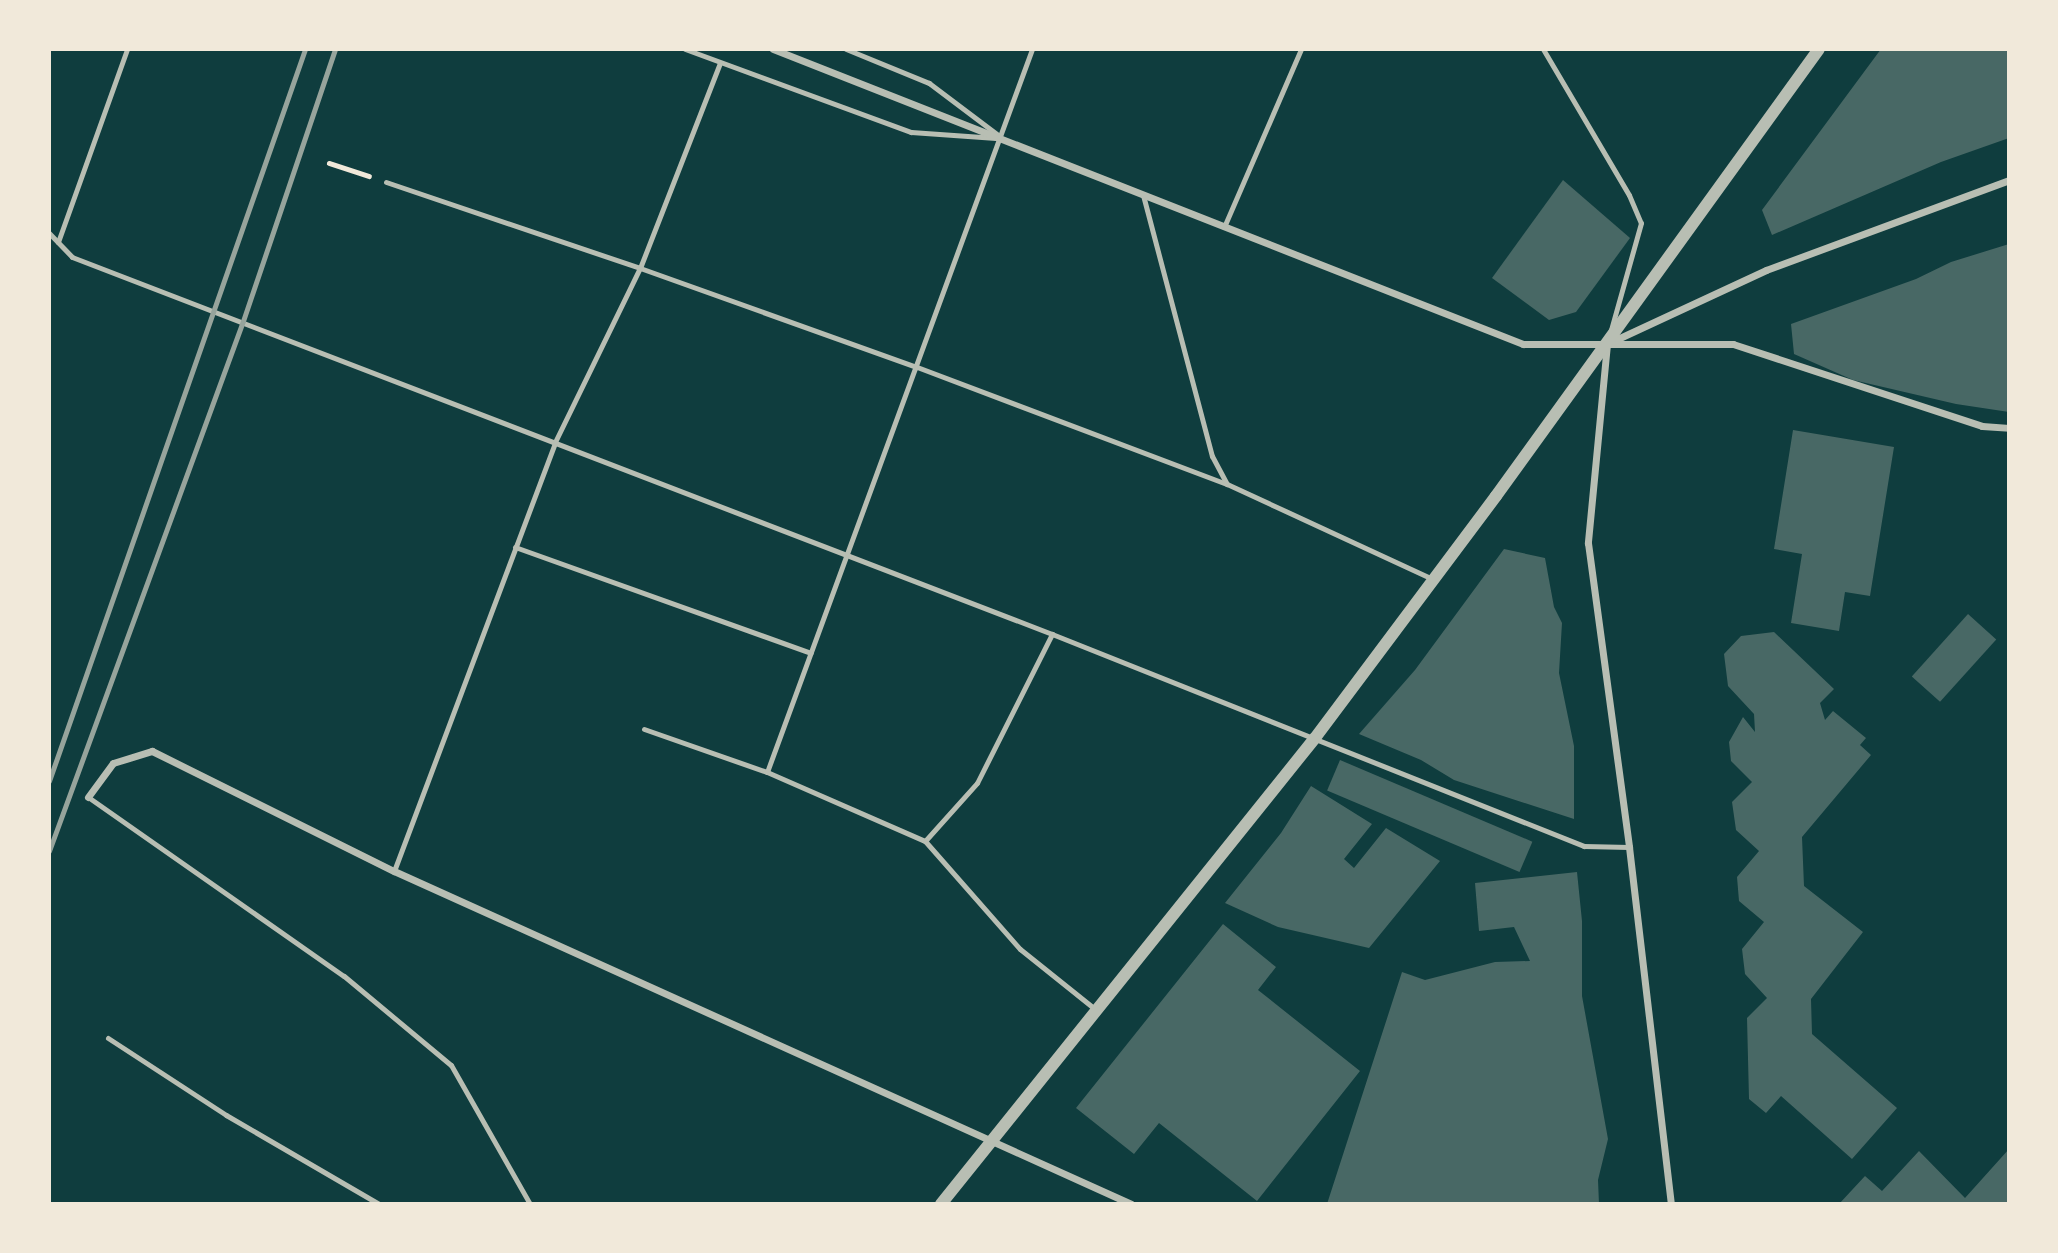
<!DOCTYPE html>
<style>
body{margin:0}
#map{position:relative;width:2058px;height:1253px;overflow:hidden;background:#0f3d3e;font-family:"Public Sans",sans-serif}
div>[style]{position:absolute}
.building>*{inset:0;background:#486865;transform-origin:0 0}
.path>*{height:4.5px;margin:-2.25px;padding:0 2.25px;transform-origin:2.25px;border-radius:2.25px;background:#f1e9da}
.service>*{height:5px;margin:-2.5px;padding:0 2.5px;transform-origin:2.5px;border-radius:2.5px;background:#b8beb3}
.minor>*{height:7px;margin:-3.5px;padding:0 3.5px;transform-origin:3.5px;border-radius:3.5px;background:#b8beb3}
.tertiary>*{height:12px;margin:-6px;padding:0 6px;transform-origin:6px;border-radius:6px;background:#b8beb3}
.rail>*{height:5px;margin:-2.5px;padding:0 2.5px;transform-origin:2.5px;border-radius:2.5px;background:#97a49c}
span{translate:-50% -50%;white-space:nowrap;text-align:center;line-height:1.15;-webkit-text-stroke:5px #f1e9da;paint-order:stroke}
.frame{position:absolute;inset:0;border:51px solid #f1e9da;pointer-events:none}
</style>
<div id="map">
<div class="building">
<i style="clip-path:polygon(1881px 49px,2009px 49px,2009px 138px,1941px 162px,1772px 235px,1762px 210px)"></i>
<i style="clip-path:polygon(1563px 180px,1630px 238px,1576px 312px,1549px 320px,1492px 278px)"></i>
<i style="clip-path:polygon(2009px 244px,2009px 412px,1956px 404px,1853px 380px,1794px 354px,1791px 324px,1916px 279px,1951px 262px)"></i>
<i style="clip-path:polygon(1793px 430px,1894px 447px,1870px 596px,1845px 592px,1839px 631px,1791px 623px,1802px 554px,1774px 549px)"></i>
<i style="clip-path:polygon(1504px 549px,1545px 558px,1554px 607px,1562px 623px,1559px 673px,1574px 746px,1574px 819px,1454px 780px,1421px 760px,1359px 734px,1415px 670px)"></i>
<i style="left:1968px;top:614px;width:38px;height:84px;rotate:42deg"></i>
<i style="clip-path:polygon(1774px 632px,1834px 689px,1820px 703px,1825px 720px,1833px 711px,1866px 738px,1860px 745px,1871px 755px,1802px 837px,1804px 886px,1863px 932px,1811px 999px,1812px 1034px,1897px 1108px,1852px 1159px,1781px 1096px,1766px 1113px,1749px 1099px,1747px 1018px,1767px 998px,1745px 974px,1742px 949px,1764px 922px,1739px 901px,1737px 877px,1759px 851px,1736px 830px,1732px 802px,1752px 782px,1731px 761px,1729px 742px,1743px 717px,1755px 732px,1754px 714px,1728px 686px,1724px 654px,1741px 636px)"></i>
<i style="left:1340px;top:760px;width:209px;height:33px;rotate:23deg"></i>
<i style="clip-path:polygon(1311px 786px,1372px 824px,1344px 859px,1354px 868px,1386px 828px,1440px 861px,1369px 948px,1278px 927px,1225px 903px,1281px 833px)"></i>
<i style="clip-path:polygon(1577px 872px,1582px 921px,1582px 996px,1608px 1139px,1598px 1180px,1599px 1204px,1327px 1204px,1402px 972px,1425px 980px,1495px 962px,1530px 961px,1514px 927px,1479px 931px,1475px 883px)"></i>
<i style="clip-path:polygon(1223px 924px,1276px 967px,1258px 990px,1360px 1071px,1257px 1201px,1159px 1123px,1134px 1154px,1076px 1108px)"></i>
<i style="clip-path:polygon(2009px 1149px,2009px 1204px,1839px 1204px,1865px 1176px,1882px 1191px,1919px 1151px,1965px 1198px)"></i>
</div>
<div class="path">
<i style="left:329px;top:163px;width:42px;rotate:18deg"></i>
</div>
<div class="service">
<i style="left:685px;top:49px;width:241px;rotate:20.2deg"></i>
<i style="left:911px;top:132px;width:85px;rotate:4deg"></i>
<i style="left:846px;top:49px;width:90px;rotate:22.3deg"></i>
<i style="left:929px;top:83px;width:86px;rotate:37deg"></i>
<i style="left:1543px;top:49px;width:169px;rotate:59.5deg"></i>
<i style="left:1629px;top:195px;width:30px;rotate:67deg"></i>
<i style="left:1641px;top:223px;width:111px;rotate:105.7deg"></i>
<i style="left:386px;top:182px;width:268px;rotate:18.7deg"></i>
<i style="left:640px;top:268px;width:294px;rotate:19.7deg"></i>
<i style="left:917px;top:367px;width:331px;rotate:20.7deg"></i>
<i style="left:1227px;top:484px;width:227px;rotate:24.8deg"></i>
<i style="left:1143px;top:195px;width:270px;rotate:75.2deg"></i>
<i style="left:1212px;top:456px;width:32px;rotate:62deg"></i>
<i style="left:1224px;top:227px;width:194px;rotate:-66.6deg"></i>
<i style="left:49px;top:233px;width:33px;rotate:46deg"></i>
<i style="left:72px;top:257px;width:1050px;rotate:21.04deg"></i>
<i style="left:1052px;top:634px;width:573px;rotate:21.73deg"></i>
<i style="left:1584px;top:846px;width:45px;rotate:1.3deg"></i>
<i style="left:58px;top:242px;width:205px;rotate:-70.3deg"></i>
<i style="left:515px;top:547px;width:314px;rotate:19.7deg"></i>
<i style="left:644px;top:729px;width:130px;rotate:19.3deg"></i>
<i style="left:767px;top:772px;width:172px;rotate:23.6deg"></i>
<i style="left:925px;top:841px;width:144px;rotate:48.7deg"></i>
<i style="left:1020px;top:949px;width:96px;rotate:38.7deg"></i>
<i style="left:767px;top:772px;width:770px;rotate:-69.87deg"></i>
<i style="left:88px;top:797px;width:312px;rotate:35deg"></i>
<i style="left:344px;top:976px;width:139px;rotate:39.8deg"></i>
<i style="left:451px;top:1065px;width:160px;rotate:60.4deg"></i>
<i style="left:925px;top:841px;width:78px;rotate:-48.1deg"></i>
<i style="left:977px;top:783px;width:167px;rotate:-63.3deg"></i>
<i style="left:394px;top:871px;width:458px;rotate:-69.4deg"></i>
<i style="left:555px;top:442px;width:194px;rotate:-64deg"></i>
<i style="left:640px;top:268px;width:220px;rotate:-68.7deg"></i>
<i style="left:108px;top:1038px;width:141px;rotate:33.1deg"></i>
<i style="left:226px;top:1115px;width:177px;rotate:30.2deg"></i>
</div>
<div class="minor">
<i style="left:773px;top:49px;width:806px;rotate:21.47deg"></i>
<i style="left:1523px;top:344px;width:210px"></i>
<i style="left:1733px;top:344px;width:262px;rotate:18.2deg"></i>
<i style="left:1982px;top:426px;width:27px;rotate:4deg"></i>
<i style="left:1611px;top:342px;width:171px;rotate:-24.9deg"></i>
<i style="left:1766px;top:270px;width:259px;rotate:-20.3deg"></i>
<i style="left:1607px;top:344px;width:200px;rotate:95.5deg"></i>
<i style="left:1588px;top:543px;width:307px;rotate:82.3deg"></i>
<i style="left:1629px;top:847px;width:359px;rotate:83.3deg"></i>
<i style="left:88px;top:797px;width:42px;rotate:-53.7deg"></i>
<i style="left:113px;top:763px;width:41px;rotate:-17.1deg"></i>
<i style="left:152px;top:751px;width:270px;rotate:26.4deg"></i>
<i style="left:394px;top:871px;width:809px;rotate:24.31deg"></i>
</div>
<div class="tertiary">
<i style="left:941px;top:1204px;width:598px;rotate:-51.25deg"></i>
<i style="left:1315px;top:738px;width:302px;rotate:-53.2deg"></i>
<i style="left:1496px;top:496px;width:551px;rotate:-54.15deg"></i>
</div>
<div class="rail">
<i style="left:49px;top:781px;width:775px;rotate:-70.72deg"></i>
<i style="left:49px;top:851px;width:564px;rotate:-69.9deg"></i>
<i style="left:243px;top:321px;width:287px;rotate:-71.3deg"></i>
</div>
<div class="frame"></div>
</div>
